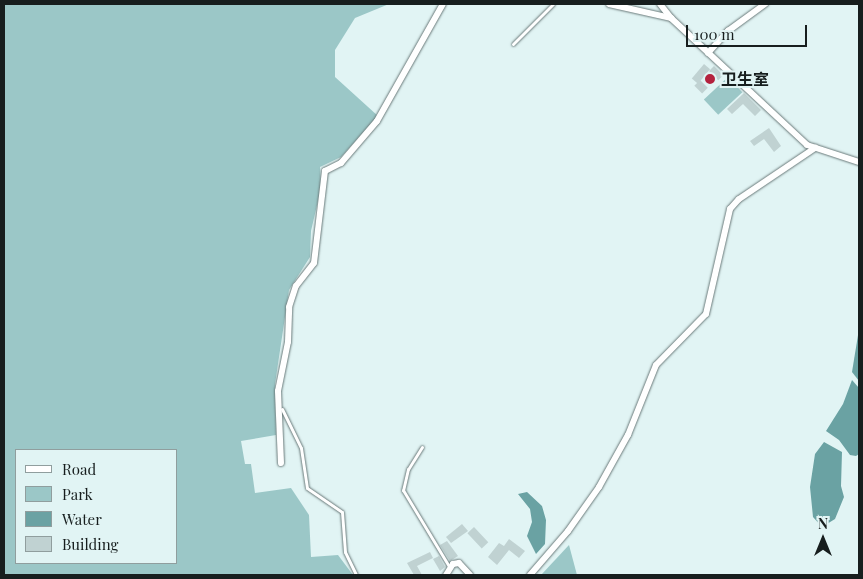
<!DOCTYPE html>
<meta charset="utf-8">
<style>
body{margin:0}
#map{position:relative;width:863px;height:579px;overflow:hidden;background:#e1f4f4;font-family:"Playfair Display","Noto Sans SC",serif}
div>[style]{position:absolute}
.green>*{inset:0;background:#9bc7c7;transform-origin:0 0}
.water>*{inset:0;background:#6aa2a3}
.building>*{inset:0;background:#c0d2d2;transform-origin:0 0}
.roads{filter:drop-shadow(0 0 1px #6a7a7a) drop-shadow(0 0 1px #6a7a7a)}
.lane>*{height:3px;margin:-1.5px;padding:0 1.5px;transform-origin:1.5px;border-radius:1.5px;background:#fff}
.street>*{height:6px;margin:-3px;padding:0 3px;transform-origin:3px;border-radius:3px;background:#fff}
.dots>*{width:14px;height:14px;translate:-50% -50%;box-sizing:border-box;border:2px solid #e1f4f4;border-radius:50%}
span{translate:-50% -50%;white-space:nowrap;text-align:center;line-height:1.15;-webkit-text-stroke:4px #e1f4f4;paint-order:stroke}
.poi-label{font-size:16px;color:#171e1e;font-weight:700}
.left{translate:0 -50%;text-align:left}
.frame{position:absolute;inset:0;border:5px solid #171e1e;pointer-events:none}
.legend{position:absolute;left:15px;top:449px;width:162px;height:115px;box-sizing:border-box;background:#e1f4f4;border:1px solid #909e9e;margin:0;padding:6px 9px;list-style:none;font-size:15px;color:#171e1e}
.legend li{display:flex;align-items:center;gap:10px;height:25px}
.legend b{width:25px;border:1px solid #909e9e}
.north{position:absolute;left:798px;top:514px;width:50px;height:50px;-webkit-text-stroke:4px #e1f4f4;paint-order:stroke;rotate:0deg;font-size:14px;font-weight:700;line-height:20px;text-align:center;color:#171e1e}
.north::after{content:'';display:block;margin:auto;width:18px;height:22px;background:#171e1e;clip-path:polygon(50% 0,100% 100%,50% 72%,0 100%)}
.scale{position:absolute;left:686px;top:25px;width:121px;height:22px;box-sizing:border-box;border:2px solid #171e1e;border-top:0;padding-left:6px;font-size:15px;line-height:18px;white-space:nowrap;color:#171e1e;-webkit-text-stroke:4px #e1f4f4;paint-order:stroke}
</style>
<div id="map">
<div class="green">
<i style="clip-path:polygon(evenodd,4px 4px,389px 4px,355px 18px,335px 50px,335px 77px,378px 116px,341px 157px,320px 167px,321px 188px,311px 231px,310px 257px,289px 290px,275px 384px,276px 435px,241px 441px,245px 464px,251px 464px,255px 493px,291px 488px,309px 515px,311px 557px,338px 555px,353px 575px,4px 575px,4px 4px,16px 450px,176px 450px,176px 563px,16px 563px,16px 450px)"></i>
<i style="left:728px;top:77px;width:21px;height:33px;rotate:47deg"></i>
<i style="clip-path:polygon(569px 545px,577px 575px,541px 575px)"></i>
</div>
<div class="water">
<i style="clip-path:polygon(859px 329px,859px 381px,852px 372px)"></i>
<i style="clip-path:polygon(852px 380px,859px 388px,859px 454px,856px 456px,850px 455px,839px 440px,826px 431px,843px 404px)"></i>
<i style="clip-path:polygon(824px 442px,842px 452px,841px 486px,844px 497px,835px 519px,822px 527px,813px 517px,810px 487px,815px 454px)"></i>
<i style="clip-path:polygon(527px 492px,542px 506px,546px 520px,545px 544px,536px 554px,527px 536px,532px 522px,530px 509px,518px 494px)"></i>
</div>
<div class="building">
<i style="left:704px;top:64px;width:8px;height:19px;rotate:40deg"></i>
<i style="left:714px;top:66px;width:13px;height:7px;rotate:45deg"></i>
<i style="left:700px;top:80px;width:11px;height:8px;rotate:45deg"></i>
<i style="clip-path:polygon(744px 93px,761px 110px,755px 116px,743px 104px,732px 114px,727px 109px)"></i>
<i style="clip-path:polygon(769px 128px,781px 146px,774px 152px,764px 139px,754px 146px,750px 141px)"></i>
<i style="clip-path:polygon(462px 524px,468px 531px,451px 543px,446px 537px)"></i>
<i style="left:474px;top:527px;width:21px;height:9px;rotate:47deg"></i>
<i style="clip-path:polygon(509px 539px,525px 551px,519px 558px,509px 550px,497px 565px,488px 557px,499px 543px,504px 546px)"></i>
<i style="clip-path:polygon(447px 541px,458px 556px,450px 561px,440px 545px)"></i>
<i style="clip-path:polygon(430px 552px,433px 558px,417px 566px,422px 575px,414px 575px,407px 563px)"></i>
<i style="clip-path:polygon(439px 556px,445px 567px,440px 571px,433px 559px)"></i>
</div>
<div class="roads">
<div class="lane">
<i style="left:513px;top:44px;width:57px;rotate:-45deg"></i>
<i style="left:282px;top:409px;width:43px;rotate:64deg"></i>
<i style="left:301px;top:448px;width:40px;rotate:81.5deg"></i>
<i style="left:307px;top:488px;width:42px;rotate:34.4deg"></i>
<i style="left:342px;top:512px;width:40px;rotate:85.7deg"></i>
<i style="left:345px;top:552px;width:25px;rotate:64deg"></i>
<i style="left:422px;top:447px;width:26px;rotate:122deg"></i>
<i style="left:408px;top:469px;width:22px;rotate:103deg"></i>
<i style="left:403px;top:490px;width:91px;rotate:58.9deg"></i>
</div>
<div class="street">
<i style="left:609px;top:4px;width:64px;rotate:12.7deg"></i>
<i style="left:660px;top:4px;width:18px;rotate:52deg"></i>
<i style="left:671px;top:18px;width:186px;rotate:43deg"></i>
<i style="left:807px;top:145px;width:55px;rotate:18.1deg"></i>
<i style="left:708px;top:53px;width:30px;rotate:-48deg"></i>
<i style="left:728px;top:31px;width:46px;rotate:-36.1deg"></i>
<i style="left:281px;top:463px;width:72px;rotate:-92.4deg"></i>
<i style="left:278px;top:391px;width:50px;rotate:-78.5deg"></i>
<i style="left:288px;top:342px;width:35px;rotate:-88deg"></i>
<i style="left:289px;top:307px;width:22px;rotate:-72deg"></i>
<i style="left:296px;top:286px;width:29px;rotate:-52deg"></i>
<i style="left:314px;top:263px;width:93px;rotate:-83.2deg"></i>
<i style="left:325px;top:171px;width:18px;rotate:-27deg"></i>
<i style="left:341px;top:163px;width:55px;rotate:-49.4deg"></i>
<i style="left:377px;top:121px;width:134px;rotate:-60.6deg"></i>
<i style="left:446px;top:575px;width:13px;rotate:-58deg"></i>
<i style="left:453px;top:564px;width:6px;rotate:-9deg"></i>
<i style="left:459px;top:563px;width:16px;rotate:47deg"></i>
<i style="left:530px;top:575px;width:58px;rotate:-49.2deg"></i>
<i style="left:568px;top:531px;width:54px;rotate:-54.8deg"></i>
<i style="left:599px;top:487px;width:60px;rotate:-60.9deg"></i>
<i style="left:628px;top:435px;width:75px;rotate:-68.2deg"></i>
<i style="left:656px;top:365px;width:71px;rotate:-45.6deg"></i>
<i style="left:706px;top:314px;width:108px;rotate:-77.1deg"></i>
<i style="left:730px;top:209px;width:13px;rotate:-48deg"></i>
<i style="left:739px;top:199px;width:92px;rotate:-33.9deg"></i>
</div>
</div>
<div class="dots">
<i style="left:710px;top:79px;background:#b4223e"></i>
</div>
<div class="poi-label">
<span class="left" style="left:721px;top:79px">卫生室</span>
</div>
<div class="frame"></div>
<ul class="legend">
<li><b style="height:6px;background:#fff"></b>Road</li>
<li><b style="height:14px;background:#9bc7c7"></b>Park</li>
<li><b style="height:14px;background:#6aa2a3"></b>Water</li>
<li><b style="height:14px;background:#c0d2d2"></b>Building</li>
</ul>
<div class="north">N</div>
<div class="scale">100 m</div>
</div>
